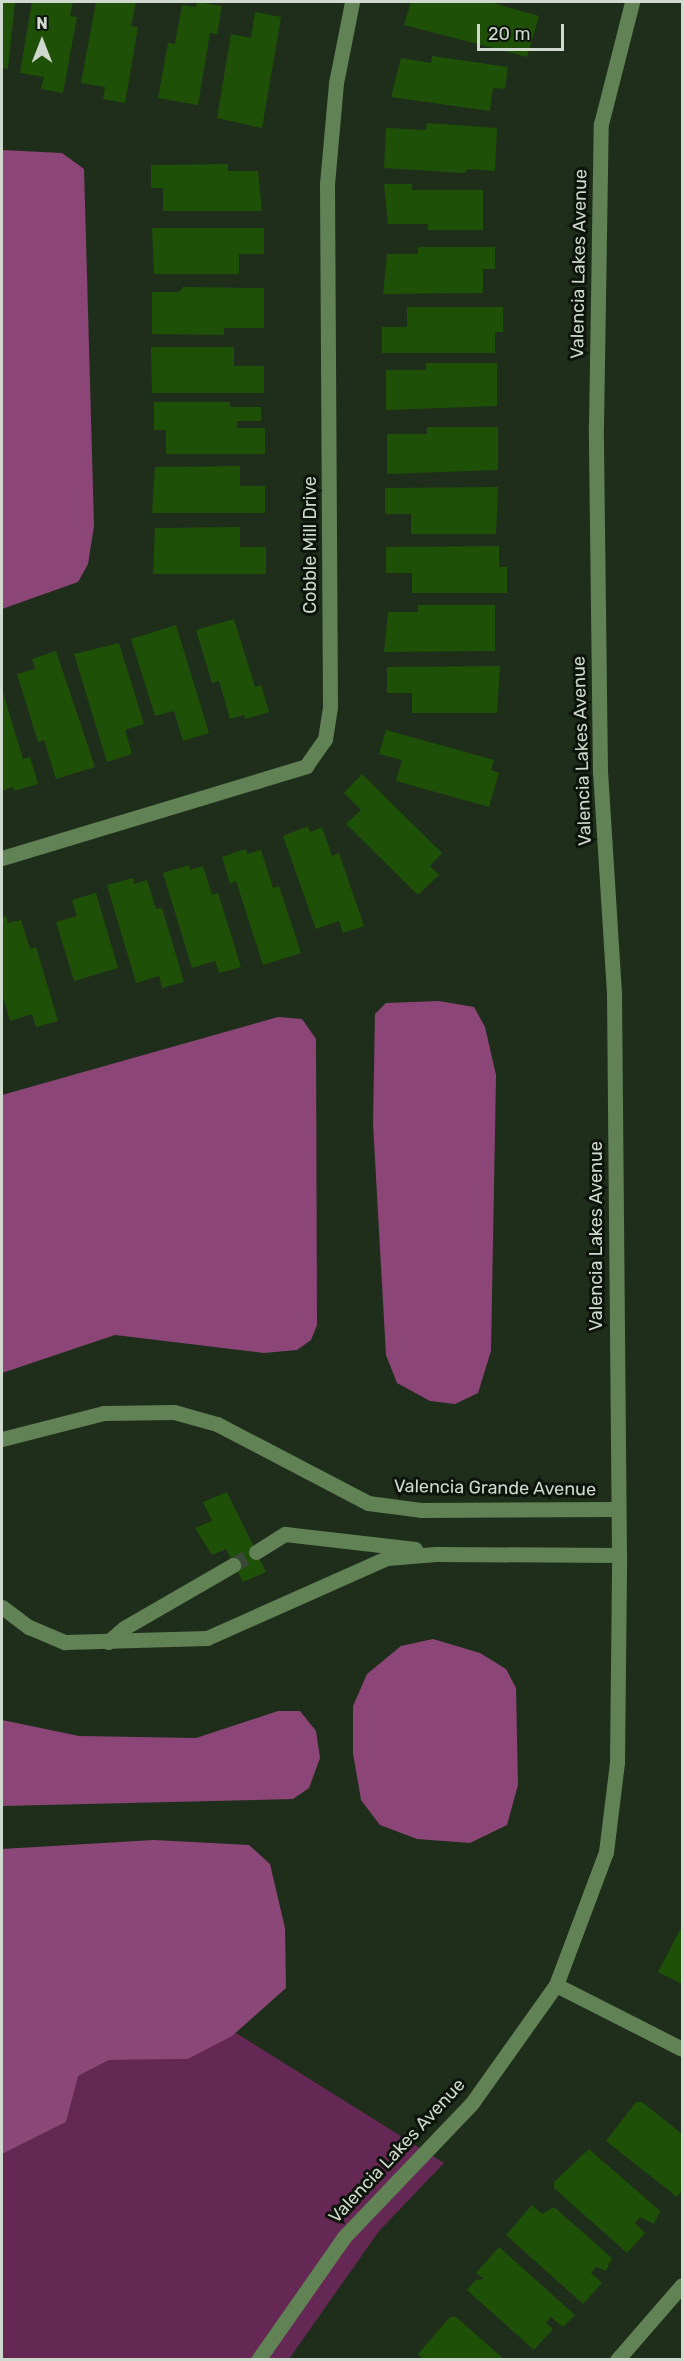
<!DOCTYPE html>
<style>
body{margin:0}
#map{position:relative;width:684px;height:2361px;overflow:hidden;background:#1f2e1b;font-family:Rubik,sans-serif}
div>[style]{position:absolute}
.green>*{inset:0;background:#652854}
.forest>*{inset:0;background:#8b4777}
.water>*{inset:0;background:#8b4677}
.building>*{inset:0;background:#1e5008}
.minor-tunnel>*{height:15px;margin-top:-7.5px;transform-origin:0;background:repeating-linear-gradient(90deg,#3a4836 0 15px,transparent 0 23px)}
.minor>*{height:15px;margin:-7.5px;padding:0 7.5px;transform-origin:7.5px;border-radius:7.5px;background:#608255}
span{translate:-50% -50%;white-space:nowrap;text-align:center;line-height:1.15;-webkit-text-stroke:6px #0d140b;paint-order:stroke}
.street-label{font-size:18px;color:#d0d9cd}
.frame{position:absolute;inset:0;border:3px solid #d0d9cd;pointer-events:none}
.north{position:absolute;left:12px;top:12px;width:60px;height:60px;-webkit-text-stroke:4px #0d140b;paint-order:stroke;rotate:0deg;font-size:16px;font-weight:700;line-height:24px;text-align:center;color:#d0d9cd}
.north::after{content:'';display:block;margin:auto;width:21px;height:27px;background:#d0d9cd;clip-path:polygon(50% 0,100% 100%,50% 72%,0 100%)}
.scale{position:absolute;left:477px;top:24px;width:87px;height:27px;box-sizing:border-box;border:3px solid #d0d9cd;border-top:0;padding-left:8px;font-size:18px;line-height:21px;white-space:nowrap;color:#d0d9cd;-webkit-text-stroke:4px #0d140b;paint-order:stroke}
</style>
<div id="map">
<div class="green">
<i style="clip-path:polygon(236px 2033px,444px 2163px,379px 2231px,289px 2359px,2px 2360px,2px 2154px,66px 2122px,77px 2076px,109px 2060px,188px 2059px)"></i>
</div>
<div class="forest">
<i style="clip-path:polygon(154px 1840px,249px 1845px,270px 1864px,285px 1928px,286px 1988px,232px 2036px,188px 2059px,109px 2060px,78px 2076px,66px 2122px,2px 2154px,2px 1849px)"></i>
</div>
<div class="water">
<i style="clip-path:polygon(2px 150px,62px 153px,84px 169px,94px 526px,88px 564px,78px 582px,2px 609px)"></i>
<i style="clip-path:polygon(439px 1001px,474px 1007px,485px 1027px,496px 1075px,491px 1351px,478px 1393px,455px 1404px,430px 1401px,397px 1383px,386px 1355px,373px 1124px,375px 1014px,386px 1003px)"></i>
<i style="clip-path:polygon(278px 1017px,302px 1019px,316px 1039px,317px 1325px,311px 1340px,297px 1350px,264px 1353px,115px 1335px,2px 1373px,2px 1095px)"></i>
<i style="clip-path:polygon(433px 1639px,480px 1653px,506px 1669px,516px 1688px,518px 1785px,507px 1825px,470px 1843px,417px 1839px,380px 1825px,361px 1800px,358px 1782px,353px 1754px,353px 1706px,367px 1674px,401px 1646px)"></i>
<i style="clip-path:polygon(278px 1711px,300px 1711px,316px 1731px,320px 1758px,309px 1788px,293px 1799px,2px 1806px,2px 1720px,79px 1736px,196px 1738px)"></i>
</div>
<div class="building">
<i style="clip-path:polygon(2px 2px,15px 2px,8px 69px,2px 68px)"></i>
<i style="clip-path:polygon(32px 2px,73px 2px,70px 16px,77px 17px,63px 93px,41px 89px,44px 77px,20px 73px)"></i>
<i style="clip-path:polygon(96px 2px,136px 2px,131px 26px,138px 27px,125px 103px,103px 99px,105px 87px,81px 83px)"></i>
<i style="clip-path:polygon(197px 2px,222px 6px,217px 34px,210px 33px,198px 105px,158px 98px,168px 43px,175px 44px,182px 5px,196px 7px)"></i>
<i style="clip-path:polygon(411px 2px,490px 2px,539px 16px,527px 57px,404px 25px)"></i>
<i style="clip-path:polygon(255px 12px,281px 17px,262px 128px,217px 118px,231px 34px,251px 38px)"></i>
<i style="clip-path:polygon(432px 56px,508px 67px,505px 89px,493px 88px,490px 111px,391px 97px,401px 58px,431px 63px)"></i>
<i style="clip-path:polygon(427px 123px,497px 128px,495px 171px,468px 169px,464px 173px,384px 168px,386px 128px,426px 130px)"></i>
<i style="clip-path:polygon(228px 164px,228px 171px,258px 171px,262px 211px,163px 211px,163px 188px,151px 188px,151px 165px)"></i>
<i style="clip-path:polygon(384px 184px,412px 184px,412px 190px,483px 190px,483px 230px,428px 230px,428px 224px,388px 224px)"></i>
<i style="clip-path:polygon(152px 228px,264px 228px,264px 254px,239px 254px,239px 274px,154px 274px)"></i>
<i style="clip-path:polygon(418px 247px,495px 247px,495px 269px,483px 269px,483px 293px,383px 294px,387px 254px,418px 254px)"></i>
<i style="clip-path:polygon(183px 287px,264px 288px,264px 328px,224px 328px,224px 335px,152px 334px,152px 292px,179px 292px)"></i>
<i style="clip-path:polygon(407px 307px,503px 307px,503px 332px,495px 332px,495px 353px,382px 353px,382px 327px,407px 327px)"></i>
<i style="clip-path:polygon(151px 347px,234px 347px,234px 366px,264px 366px,264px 393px,152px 393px)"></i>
<i style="clip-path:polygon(426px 363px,497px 363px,497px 406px,386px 410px,386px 370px,426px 370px)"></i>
<i style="clip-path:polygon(154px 402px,230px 402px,230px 407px,261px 407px,261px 421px,237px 421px,237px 428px,265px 428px,265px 454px,166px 454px,166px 430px,154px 430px)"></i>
<i style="clip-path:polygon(427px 427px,498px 427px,498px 470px,387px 474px,387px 434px,427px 434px)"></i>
<i style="clip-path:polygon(240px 466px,240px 486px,265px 486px,265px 513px,152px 513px,155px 467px)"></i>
<i style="clip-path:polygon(498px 487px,496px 534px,411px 534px,411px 514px,385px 514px,385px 488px)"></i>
<i style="clip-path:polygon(240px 527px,240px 547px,266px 547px,266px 574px,153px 574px,155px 528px)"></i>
<i style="clip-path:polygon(499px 546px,499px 567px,507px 567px,507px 593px,412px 593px,412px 573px,386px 573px,386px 547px)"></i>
<i style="clip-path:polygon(418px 605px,495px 605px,495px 651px,384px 652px,388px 612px,418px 612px)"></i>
<i style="clip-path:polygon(234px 619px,255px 687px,261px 685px,269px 712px,245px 719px,244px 715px,230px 719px,219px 681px,212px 683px,196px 630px)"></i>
<i style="clip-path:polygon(176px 625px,209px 733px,183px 741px,174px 711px,155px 716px,131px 639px)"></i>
<i style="clip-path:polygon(119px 643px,144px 724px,125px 730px,132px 754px,107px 762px,74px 654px)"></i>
<i style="clip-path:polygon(56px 651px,95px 767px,56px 779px,44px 740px,38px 742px,17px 674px,35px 669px,32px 659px)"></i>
<i style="clip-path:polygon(500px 666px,497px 713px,412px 713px,412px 693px,387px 693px,387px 667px)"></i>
<i style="clip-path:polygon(2px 689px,23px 759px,30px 757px,38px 784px,14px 791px,13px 787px,2px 791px)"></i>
<i style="clip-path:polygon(386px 730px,494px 760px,491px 770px,499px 773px,489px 807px,396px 781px,402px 760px,379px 754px)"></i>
<i style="clip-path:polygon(362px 774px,442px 853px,430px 866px,439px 875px,418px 895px,346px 824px,361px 810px,344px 793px)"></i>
<i style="clip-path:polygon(308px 826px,310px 832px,322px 827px,332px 856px,339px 853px,364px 926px,343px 933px,339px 921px,316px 929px,283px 836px)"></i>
<i style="clip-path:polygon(246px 849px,247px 854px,261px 850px,273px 888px,279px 886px,301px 953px,263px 965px,236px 881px,230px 884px,222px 857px)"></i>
<i style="clip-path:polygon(189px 865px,190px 870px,203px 866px,212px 895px,218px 893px,241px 967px,219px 973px,215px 961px,192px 968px,163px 873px)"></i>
<i style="clip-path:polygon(133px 878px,134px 884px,147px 880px,156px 909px,162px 908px,184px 982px,162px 988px,159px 976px,136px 983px,107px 885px)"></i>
<i style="clip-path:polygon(96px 893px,118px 968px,74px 981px,56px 922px,77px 916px,72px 900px)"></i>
<i style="clip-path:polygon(6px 916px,8px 923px,21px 920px,30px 949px,36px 947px,58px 1021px,36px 1027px,32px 1014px,10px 1021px,2px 994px,2px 917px)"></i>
<i style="clip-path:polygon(227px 1492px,266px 1572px,243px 1582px,226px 1549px,212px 1555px,195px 1528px,212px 1521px,203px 1502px)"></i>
<i style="clip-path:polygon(682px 1926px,682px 1984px,658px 1972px)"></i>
<i style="clip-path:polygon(636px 2102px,642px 2102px,682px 2134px,682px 2190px,677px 2197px,606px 2141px)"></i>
<i style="clip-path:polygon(589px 2149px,660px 2211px,654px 2224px,640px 2217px,635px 2223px,645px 2233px,627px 2253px,554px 2188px,554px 2182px)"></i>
<i style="clip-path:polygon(532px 2205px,542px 2214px,554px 2207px,612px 2258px,606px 2271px,596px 2267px,591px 2273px,602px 2283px,583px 2304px,506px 2235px)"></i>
<i style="clip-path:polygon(499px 2247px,575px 2315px,563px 2327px,551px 2317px,546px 2323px,553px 2329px,534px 2350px,467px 2290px,476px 2280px,484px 2279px,476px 2273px)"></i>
<i style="clip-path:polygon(450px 2317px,456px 2317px,505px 2360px,424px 2360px,418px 2354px)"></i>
</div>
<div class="minor-tunnel">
<i style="left:233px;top:1565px;width:26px;rotate:-29deg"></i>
</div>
<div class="minor">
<i style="left:2px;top:858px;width:318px;rotate:-16.8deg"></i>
<i style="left:306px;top:766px;width:33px;rotate:-55deg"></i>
<i style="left:325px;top:739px;width:33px;rotate:-81deg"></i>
<i style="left:330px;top:706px;width:522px;rotate:-90.33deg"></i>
<i style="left:327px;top:184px;width:101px;rotate:-84.9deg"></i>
<i style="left:336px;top:83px;width:83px;rotate:-78.8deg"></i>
<i style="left:2px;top:1439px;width:105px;rotate:-14.3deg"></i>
<i style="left:104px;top:1413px;width:70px;rotate:-0.8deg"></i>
<i style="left:174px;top:1412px;width:45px;rotate:15.6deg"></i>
<i style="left:217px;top:1424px;width:170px;rotate:27.6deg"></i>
<i style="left:368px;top:1503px;width:53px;rotate:7.5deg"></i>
<i style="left:421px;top:1510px;width:196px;rotate:-0.3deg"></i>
<i style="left:256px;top:1552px;width:34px;rotate:-32deg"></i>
<i style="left:285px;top:1534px;width:131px;rotate:6.6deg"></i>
<i style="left:2px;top:1607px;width:34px;rotate:37deg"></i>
<i style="left:29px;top:1627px;width:39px;rotate:23deg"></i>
<i style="left:65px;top:1642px;width:142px;rotate:-1.6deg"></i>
<i style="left:207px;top:1638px;width:197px;rotate:-24deg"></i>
<i style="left:387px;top:1558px;width:49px;rotate:-4.7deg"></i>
<i style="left:436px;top:1554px;width:183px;rotate:0.3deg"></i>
<i style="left:108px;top:1642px;width:21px;rotate:-41deg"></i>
<i style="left:124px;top:1628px;width:126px;rotate:-30deg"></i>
<i style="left:556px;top:1985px;width:141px;rotate:26.9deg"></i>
<i style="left:258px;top:2360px;width:150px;rotate:-55deg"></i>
<i style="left:344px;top:2237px;width:185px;rotate:-46.3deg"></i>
<i style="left:472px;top:2103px;width:145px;rotate:-54.6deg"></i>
<i style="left:556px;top:1985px;width:142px;rotate:-69.4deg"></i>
<i style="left:606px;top:1852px;width:90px;rotate:-83deg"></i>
<i style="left:617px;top:1763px;width:208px;rotate:-89.4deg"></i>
<i style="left:619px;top:1555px;width:562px;rotate:-90.51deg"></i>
<i style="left:614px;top:993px;width:220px;rotate:-93.6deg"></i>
<i style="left:600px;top:773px;width:347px;rotate:-90.7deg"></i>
<i style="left:596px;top:426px;width:302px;rotate:-89.1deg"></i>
<i style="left:601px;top:124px;width:126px;rotate:-75.7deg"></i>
<i style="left:617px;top:2360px;width:99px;rotate:-49.1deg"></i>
</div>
<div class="street-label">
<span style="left:579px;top:264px;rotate:-89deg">Valencia Lakes Avenue</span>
<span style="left:310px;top:545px;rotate:-90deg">Cobble Mill Drive</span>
<span style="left:582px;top:751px;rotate:-92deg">Valencia Lakes Avenue</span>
<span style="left:596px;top:1236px;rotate:-90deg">Valencia Lakes Avenue</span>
<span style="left:495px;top:1488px;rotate:1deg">Valencia Grande Avenue</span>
<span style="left:397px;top:2151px;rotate:-47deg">Valencia Lakes Avenue</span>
</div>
<div class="frame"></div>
<div class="north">N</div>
<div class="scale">20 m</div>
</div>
